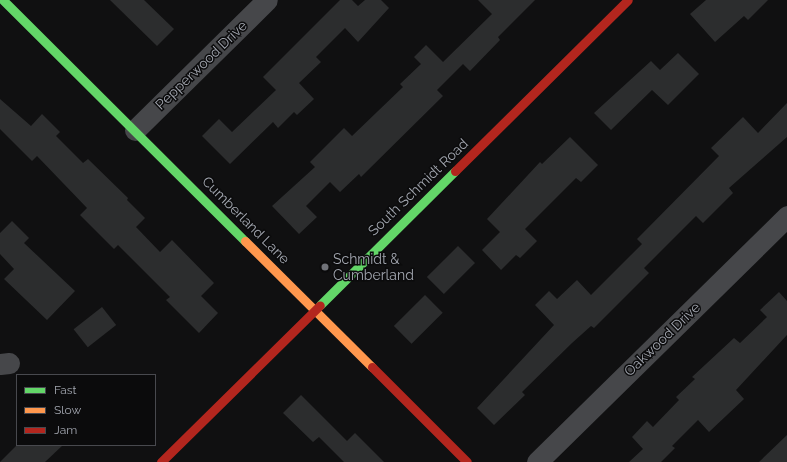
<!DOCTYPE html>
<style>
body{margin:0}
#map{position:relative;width:787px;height:462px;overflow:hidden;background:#101011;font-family:Raleway,sans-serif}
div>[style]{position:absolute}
.building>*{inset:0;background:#2c2d2e;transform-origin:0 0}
.street>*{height:21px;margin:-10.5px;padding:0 10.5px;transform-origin:10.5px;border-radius:10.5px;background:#46474a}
.fast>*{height:9px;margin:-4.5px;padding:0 4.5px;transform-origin:4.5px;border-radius:4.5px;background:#63d668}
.slow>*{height:9px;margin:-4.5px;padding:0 4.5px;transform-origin:4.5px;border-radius:4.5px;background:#ff974d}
.jam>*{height:9px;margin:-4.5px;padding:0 4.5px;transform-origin:4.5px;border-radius:4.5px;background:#b3261e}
.dots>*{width:11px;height:11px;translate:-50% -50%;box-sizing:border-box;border:2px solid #0b0b0c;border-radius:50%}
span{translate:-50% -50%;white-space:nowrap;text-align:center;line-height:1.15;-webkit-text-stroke:3px #0b0b0c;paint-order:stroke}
.street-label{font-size:14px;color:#a3a7b0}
.poi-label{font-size:14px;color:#a3a7b0}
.left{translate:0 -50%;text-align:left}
.legend{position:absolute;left:16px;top:374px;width:140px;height:72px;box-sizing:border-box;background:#0b0b0c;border:1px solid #48494e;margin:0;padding:5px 7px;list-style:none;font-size:12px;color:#a3a7b0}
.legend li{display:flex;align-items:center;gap:8px;height:20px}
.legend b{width:20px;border:1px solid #48494e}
</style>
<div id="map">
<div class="building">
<i style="clip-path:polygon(110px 0,144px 0,174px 29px,157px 46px)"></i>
<i style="clip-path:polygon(340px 0,352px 0,358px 6px,365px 0,381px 0,389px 8px,358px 42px,345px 28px,316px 57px,321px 62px,299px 83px,314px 99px,297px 115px,294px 112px,278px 128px,273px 122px,230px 164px,202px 136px,219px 119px,232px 132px,276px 90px,263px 77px)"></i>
<i style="clip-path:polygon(478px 0,535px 0,498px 37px,500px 40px,470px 71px,463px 64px,437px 90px,443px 96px,361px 177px,359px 174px,340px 192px,330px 182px,306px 206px,317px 217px,299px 234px,272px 206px,315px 167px,310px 162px,344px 128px,352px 136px,403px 87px,400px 84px,421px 64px,414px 57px,426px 45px,443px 62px,492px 14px)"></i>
<i style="clip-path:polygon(706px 0,768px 0,748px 20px,744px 16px,715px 42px,690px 14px)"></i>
<i style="clip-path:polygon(678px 53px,699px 74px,668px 105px,652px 90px,611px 130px,594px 113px,651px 61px,660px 70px)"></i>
<i style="clip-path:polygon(0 99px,31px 126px,42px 114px,60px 132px,56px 136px,83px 163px,88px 159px,128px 198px,127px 200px,145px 218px,136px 227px,160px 252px,172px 240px,214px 283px,201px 296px,218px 313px,199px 333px,166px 300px,170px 297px,118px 245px,114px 249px,80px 215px,87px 208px,37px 156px,32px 161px,0 129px)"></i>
<i style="clip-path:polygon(787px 103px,787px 137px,729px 188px,733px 193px,703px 223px,696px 216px,644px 268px,649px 273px,594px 328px,591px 326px,572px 343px,522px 392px,525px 395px,494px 425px,477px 408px,554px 325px,535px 305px,549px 291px,557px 299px,577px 280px,591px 295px,642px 244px,637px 239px,719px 156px,711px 148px,743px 117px,758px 133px)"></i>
<i style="clip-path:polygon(570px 137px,598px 165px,581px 182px,576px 178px,525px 229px,537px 241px,520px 258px,516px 255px,501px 270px,482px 250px,500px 232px,487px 219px,540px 162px,542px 164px)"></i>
<i style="clip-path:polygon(12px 221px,29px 238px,24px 243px,75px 291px,47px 320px,4px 279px,14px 269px,0 254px,0 233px)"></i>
<i style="left:458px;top:246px;width:24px;height:44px;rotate:45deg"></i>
<i style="clip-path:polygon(779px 292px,787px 301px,787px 335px,736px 390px,744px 399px,709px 432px,698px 420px,672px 446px,675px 448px,661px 462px,629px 462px,643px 449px,632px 437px,647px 421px,653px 427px,679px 400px,676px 397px,695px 379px,692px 377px,734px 338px,740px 343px,767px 317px,760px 310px)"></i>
<i style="left:425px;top:295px;width:25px;height:44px;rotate:45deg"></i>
<i style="left:102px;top:307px;width:23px;height:36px;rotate:52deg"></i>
<i style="clip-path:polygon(301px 395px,347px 441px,355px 433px,384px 462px,344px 462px,319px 437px,313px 442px,283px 413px)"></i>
<i style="clip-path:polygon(787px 435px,787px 462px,759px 462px)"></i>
<i style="clip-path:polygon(17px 445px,63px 445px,45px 462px,0 462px)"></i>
</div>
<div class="street">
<i style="left:135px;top:130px;width:185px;rotate:-44.6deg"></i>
<i style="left:0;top:364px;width:9px;rotate:-6deg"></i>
<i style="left:537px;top:462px;width:351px;rotate:-44.5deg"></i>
</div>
<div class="fast">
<i style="left:3px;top:0;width:342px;rotate:44.9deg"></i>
<i style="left:320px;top:305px;width:190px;rotate:-44.8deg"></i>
</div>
<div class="slow">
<i style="left:245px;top:241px;width:179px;rotate:44.8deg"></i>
</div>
<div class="jam">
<i style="left:455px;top:171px;width:243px;rotate:-44.7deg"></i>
<i style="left:372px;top:367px;width:134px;rotate:45deg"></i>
<i style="left:161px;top:462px;width:223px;rotate:-44.6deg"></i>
</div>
<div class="dots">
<i style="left:325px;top:267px;background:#707278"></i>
</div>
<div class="street-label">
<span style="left:201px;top:65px;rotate:-44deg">Pepperwood Drive</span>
<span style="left:418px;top:187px;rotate:-44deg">South Schmidt Road</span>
<span style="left:246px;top:220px;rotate:45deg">Cumberland Lane</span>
<span style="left:662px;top:339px;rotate:-44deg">Oakwood Drive</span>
</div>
<div class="poi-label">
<span class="left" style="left:333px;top:267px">Schmidt &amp;<br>Cumberland</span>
</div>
<ul class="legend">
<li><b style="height:5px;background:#63d668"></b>Fast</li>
<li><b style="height:5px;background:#ff974d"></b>Slow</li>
<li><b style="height:5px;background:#b3261e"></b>Jam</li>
</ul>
</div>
